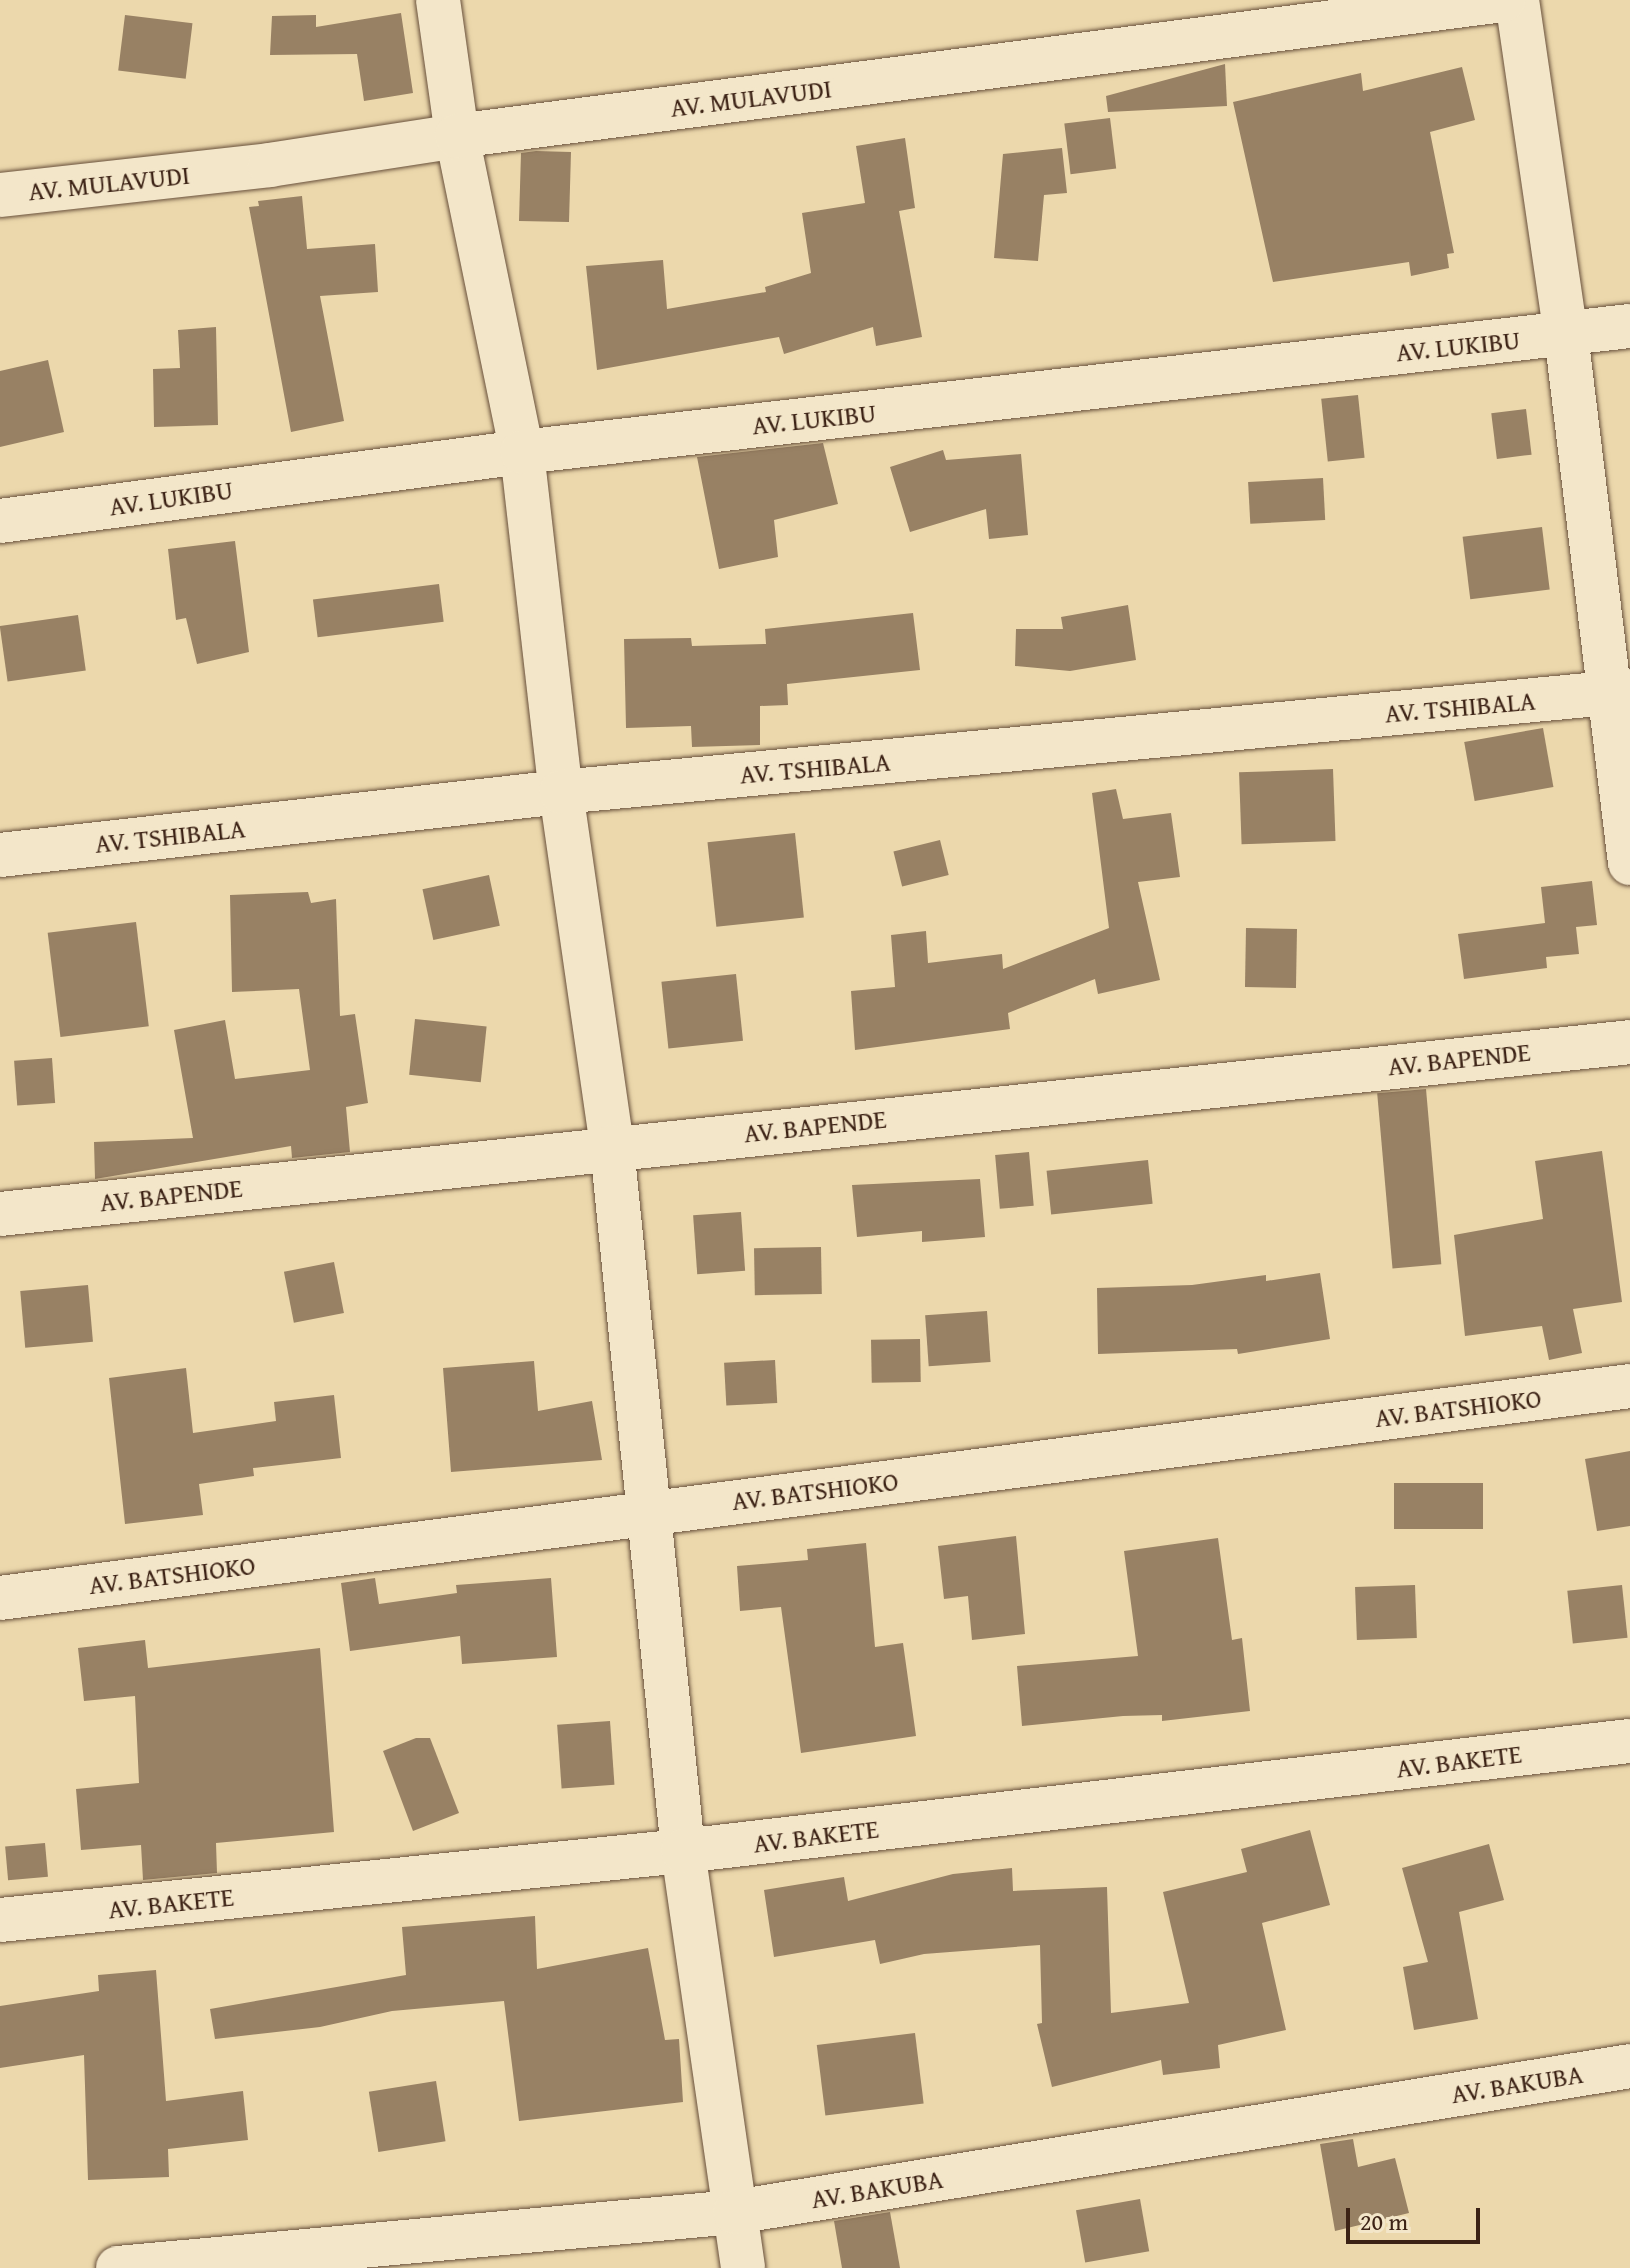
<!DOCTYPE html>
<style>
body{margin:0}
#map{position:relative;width:1630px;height:2268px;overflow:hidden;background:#ecd8ac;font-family:"Gentium Book Plus",serif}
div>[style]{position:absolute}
.building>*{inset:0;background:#988164;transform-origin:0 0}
.roads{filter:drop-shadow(0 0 2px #68503b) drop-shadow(0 0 2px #68503b)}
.minor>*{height:44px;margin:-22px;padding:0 22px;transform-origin:22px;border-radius:22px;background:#f3e6c9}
span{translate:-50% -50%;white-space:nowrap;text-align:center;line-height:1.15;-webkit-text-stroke:6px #f3e6c9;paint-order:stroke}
.street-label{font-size:26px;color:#3c2215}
.scale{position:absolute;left:1346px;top:2208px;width:134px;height:36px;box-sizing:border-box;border:4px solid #3c2215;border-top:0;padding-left:10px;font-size:24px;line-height:28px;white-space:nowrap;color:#3c2215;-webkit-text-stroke:6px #f3e6c9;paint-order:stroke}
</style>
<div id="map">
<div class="building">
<i style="clip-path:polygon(401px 13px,413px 93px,364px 101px,357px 54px,270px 55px,272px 16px,316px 15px,316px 27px)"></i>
<i style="left:125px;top:15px;width:68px;height:56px;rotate:7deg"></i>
<i style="clip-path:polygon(1225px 64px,1227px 106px,1108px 112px,1106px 96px)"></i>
<i style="clip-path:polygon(1462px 67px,1475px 120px,1430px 132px,1454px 253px,1447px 254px,1449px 268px,1411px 276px,1409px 262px,1273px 282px,1233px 102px,1361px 73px,1363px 91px)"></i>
<i style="left:1110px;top:118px;width:51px;height:46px;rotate:83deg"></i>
<i style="clip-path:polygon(905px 138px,915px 208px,899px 211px,922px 337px,876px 346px,873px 327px,784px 354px,779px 337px,597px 370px,586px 266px,663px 260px,667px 309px,766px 292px,765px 287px,811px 273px,802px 213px,865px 203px,856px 146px)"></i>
<i style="clip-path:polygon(1062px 148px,1067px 193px,1044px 195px,1038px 261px,994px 258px,1003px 154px)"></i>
<i style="clip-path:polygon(536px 151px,571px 152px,569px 222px,519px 221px,521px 153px)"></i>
<i style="clip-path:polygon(302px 196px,307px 249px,375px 244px,378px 292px,320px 296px,344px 421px,291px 432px,249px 207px,259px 206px,258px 201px)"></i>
<i style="clip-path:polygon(216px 327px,218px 425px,154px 427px,153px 369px,180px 368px,178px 330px)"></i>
<i style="clip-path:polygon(48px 360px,64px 432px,0 447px,0 371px)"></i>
<i style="left:1358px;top:395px;width:63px;height:37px;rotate:84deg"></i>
<i style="left:1526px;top:409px;width:46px;height:35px;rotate:83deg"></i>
<i style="clip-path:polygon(823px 443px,838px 504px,774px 520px,778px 557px,719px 569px,697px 457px)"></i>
<i style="clip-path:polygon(943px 450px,946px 460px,1021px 454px,1028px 535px,989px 539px,986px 509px,910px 532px,890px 467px)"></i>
<i style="left:1323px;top:478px;width:42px;height:75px;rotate:87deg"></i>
<i style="left:1542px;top:527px;width:63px;height:80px;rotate:83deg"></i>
<i style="clip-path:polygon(235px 541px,249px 652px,197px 664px,186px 618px,176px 620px,168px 549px)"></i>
<i style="left:439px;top:584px;width:38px;height:127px;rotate:83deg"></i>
<i style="clip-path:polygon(1128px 605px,1136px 660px,1070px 671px,1015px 666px,1016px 629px,1063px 629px,1061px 617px)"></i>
<i style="clip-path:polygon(913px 613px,920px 670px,787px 684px,788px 705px,760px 706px,760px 745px,692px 747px,691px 726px,626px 728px,624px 639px,691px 638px,692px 646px,766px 644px,765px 629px)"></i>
<i style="left:78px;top:615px;width:56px;height:79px;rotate:82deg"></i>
<i style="left:1543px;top:728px;width:60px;height:80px;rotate:80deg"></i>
<i style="left:1333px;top:769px;width:72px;height:94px;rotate:88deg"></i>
<i style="clip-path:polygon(1116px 789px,1123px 819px,1171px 813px,1180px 877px,1138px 882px,1160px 980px,1098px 994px,1095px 979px,1008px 1013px,1010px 1029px,855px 1050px,851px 991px,895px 987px,891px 935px,926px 931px,928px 963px,1002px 954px,1003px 969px,1109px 928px,1092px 793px)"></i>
<i style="left:795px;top:833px;width:85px;height:88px;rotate:84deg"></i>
<i style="left:940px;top:840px;width:36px;height:48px;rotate:76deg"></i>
<i style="left:489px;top:875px;width:52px;height:68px;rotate:78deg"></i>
<i style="clip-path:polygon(1592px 881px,1597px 925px,1576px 927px,1579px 954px,1546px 957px,1547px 968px,1464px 979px,1458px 934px,1545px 923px,1541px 887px)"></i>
<i style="clip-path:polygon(308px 892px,311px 903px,336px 899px,340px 1016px,355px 1014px,368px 1103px,346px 1107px,350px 1152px,292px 1158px,291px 1146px,95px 1179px,94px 1142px,193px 1138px,174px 1030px,225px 1020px,235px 1079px,310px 1070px,299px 989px,232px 992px,230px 895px)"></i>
<i style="left:136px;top:922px;width:105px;height:89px;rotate:83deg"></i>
<i style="left:1246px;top:928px;width:51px;height:59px;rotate:1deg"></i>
<i style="left:736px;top:974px;width:67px;height:75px;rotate:84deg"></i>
<i style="left:415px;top:1019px;width:72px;height:56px;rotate:6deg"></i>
<i style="left:52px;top:1058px;width:45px;height:38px;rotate:86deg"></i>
<i style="left:1426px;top:1089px;width:176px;height:49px;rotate:85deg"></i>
<i style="clip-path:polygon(1602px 1151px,1622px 1302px,1573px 1309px,1582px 1353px,1549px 1360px,1542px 1326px,1465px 1336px,1454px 1235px,1543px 1219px,1535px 1161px)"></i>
<i style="left:1029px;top:1152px;width:54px;height:34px;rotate:85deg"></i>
<i style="left:1148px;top:1160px;width:44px;height:102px;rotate:84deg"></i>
<i style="clip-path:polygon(980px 1179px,985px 1237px,922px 1242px,922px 1231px,857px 1237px,852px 1185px)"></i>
<i style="left:741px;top:1212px;width:59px;height:48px;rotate:86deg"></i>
<i style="left:821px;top:1247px;width:47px;height:67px;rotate:89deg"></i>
<i style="left:334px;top:1262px;width:52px;height:51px;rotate:79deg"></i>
<i style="clip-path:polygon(1320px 1273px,1330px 1339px,1238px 1354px,1237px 1349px,1098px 1354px,1097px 1288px,1192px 1285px,1266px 1275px,1266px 1281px)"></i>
<i style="left:88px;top:1285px;width:57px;height:68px;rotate:85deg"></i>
<i style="left:987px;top:1311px;width:51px;height:62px;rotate:86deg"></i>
<i style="left:920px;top:1339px;width:43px;height:49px;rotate:89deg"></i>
<i style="left:775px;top:1360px;width:43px;height:51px;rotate:87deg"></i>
<i style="clip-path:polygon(534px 1361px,538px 1411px,592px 1401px,602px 1460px,451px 1472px,443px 1368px)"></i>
<i style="clip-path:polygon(186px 1368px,193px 1433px,276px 1421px,274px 1402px,334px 1395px,341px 1458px,253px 1468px,254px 1476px,199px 1484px,203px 1515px,125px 1524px,109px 1378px)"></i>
<i style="clip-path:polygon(1630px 1451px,1630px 1526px,1597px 1531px,1585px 1459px)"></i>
<i style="left:1394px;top:1483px;width:89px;height:46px"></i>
<i style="clip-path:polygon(1016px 1536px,1025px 1634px,972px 1640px,968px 1596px,944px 1599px,938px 1546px)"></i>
<i style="clip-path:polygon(1218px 1538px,1232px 1640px,1242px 1638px,1250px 1711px,1162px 1721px,1162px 1715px,1123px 1716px,1022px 1726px,1017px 1666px,1138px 1656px,1124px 1551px)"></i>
<i style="clip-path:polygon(866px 1543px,875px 1647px,903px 1643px,916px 1736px,801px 1753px,781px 1607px,740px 1611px,737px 1566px,808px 1560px,807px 1549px)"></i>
<i style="clip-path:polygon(375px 1578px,379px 1604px,457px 1593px,456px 1585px,551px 1578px,557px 1657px,462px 1664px,460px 1636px,350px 1651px,341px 1583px)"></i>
<i style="left:1415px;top:1585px;width:53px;height:60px;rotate:88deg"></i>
<i style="left:1622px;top:1585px;width:53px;height:55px;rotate:84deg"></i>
<i style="clip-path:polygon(145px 1640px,148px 1668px,320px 1648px,334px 1832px,216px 1843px,217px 1873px,143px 1880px,141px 1845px,81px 1850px,76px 1789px,139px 1783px,135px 1696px,84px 1701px,78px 1648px)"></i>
<i style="left:610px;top:1721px;width:64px;height:53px;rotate:86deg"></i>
<i style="clip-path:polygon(416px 1738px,430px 1738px,459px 1813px,413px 1831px,383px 1751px)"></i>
<i style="clip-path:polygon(1310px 1830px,1330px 1905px,1262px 1923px,1286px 2030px,1218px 2045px,1220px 2068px,1163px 2075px,1161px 2060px,1052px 2087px,1037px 2024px,1042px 2023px,1040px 1945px,924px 1954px,880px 1964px,875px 1940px,774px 1957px,764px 1890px,844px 1877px,848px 1901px,953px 1874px,1012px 1868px,1013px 1891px,1107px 1887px,1111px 2013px,1189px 2003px,1163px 1892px,1247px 1872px,1241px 1849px)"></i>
<i style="left:45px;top:1843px;width:34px;height:40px;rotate:85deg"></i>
<i style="clip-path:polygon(1489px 1844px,1504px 1900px,1459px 1912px,1478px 2019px,1414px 2030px,1403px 1967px,1428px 1962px,1402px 1868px)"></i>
<i style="clip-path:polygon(535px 1916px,537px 1969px,648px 1948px,665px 2040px,679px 2039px,683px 2102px,519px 2121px,504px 2001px,392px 2011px,320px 2027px,215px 2039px,210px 2009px,406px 1975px,402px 1927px)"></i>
<i style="clip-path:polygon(156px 1970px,166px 2101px,243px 2091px,248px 2140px,168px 2149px,169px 2177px,88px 2180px,84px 2055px,0 2068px,0 2006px,99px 1991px,98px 1975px)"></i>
<i style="left:915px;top:2033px;width:71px;height:99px;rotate:83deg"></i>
<i style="left:436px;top:2081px;width:61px;height:68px;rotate:81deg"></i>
<i style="clip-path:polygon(1353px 2139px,1358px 2167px,1395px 2158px,1409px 2213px,1335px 2231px,1320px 2144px)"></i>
<i style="left:1140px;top:2199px;width:53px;height:65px;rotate:80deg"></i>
<i style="clip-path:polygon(890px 2212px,900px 2268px,842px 2268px,834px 2221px)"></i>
</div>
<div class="roads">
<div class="minor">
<i style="left:438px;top:0;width:137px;rotate:82deg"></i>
<i style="left:457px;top:136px;width:323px;rotate:78.4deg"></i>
<i style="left:522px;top:452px;width:342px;rotate:83.5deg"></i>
<i style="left:561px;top:792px;width:359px;rotate:81.8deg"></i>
<i style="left:612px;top:1147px;width:708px;rotate:84.24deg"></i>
<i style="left:683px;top:1851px;width:421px;rotate:81.8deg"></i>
<i style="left:1517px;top:0;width:338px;rotate:81.7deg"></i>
<i style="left:1566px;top:334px;width:533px;rotate:83.1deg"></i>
<i style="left:0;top:195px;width:272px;rotate:-6.3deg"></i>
<i style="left:270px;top:165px;width:189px;rotate:-8.8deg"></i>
<i style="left:457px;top:136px;width:1055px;rotate:-7.41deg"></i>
<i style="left:0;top:521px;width:527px;rotate:-7.53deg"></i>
<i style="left:522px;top:452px;width:1115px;rotate:-6.49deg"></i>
<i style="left:0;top:855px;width:565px;rotate:-6.41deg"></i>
<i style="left:561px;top:792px;width:1074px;rotate:-5.4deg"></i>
<i style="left:0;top:1214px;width:1639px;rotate:-6.02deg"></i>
<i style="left:0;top:1598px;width:1644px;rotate:-7.41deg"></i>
<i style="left:0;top:1920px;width:686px;rotate:-5.77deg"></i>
<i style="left:683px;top:1851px;width:953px;rotate:-6.63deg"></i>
<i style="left:118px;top:2268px;width:620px;rotate:-5.19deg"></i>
<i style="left:735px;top:2212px;width:907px;rotate:-9.26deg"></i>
</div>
</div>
<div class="street-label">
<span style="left:751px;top:98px;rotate:-7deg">AV. MULAVUDI</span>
<span style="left:109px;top:183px;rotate:-6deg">AV. MULAVUDI</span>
<span style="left:1458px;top:346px;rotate:-6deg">AV. LUKIBU</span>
<span style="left:814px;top:419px;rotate:-6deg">AV. LUKIBU</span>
<span style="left:171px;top:498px;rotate:-8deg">AV. LUKIBU</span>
<span style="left:1460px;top:707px;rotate:-5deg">AV. TSHIBALA</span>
<span style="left:815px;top:768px;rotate:-5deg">AV. TSHIBALA</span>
<span style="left:170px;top:836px;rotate:-6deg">AV. TSHIBALA</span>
<span style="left:1459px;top:1059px;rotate:-6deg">AV. BAPENDE</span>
<span style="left:815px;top:1126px;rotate:-6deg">AV. BAPENDE</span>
<span style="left:171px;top:1195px;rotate:-6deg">AV. BAPENDE</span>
<span style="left:1458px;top:1408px;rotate:-7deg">AV. BATSHIOKO</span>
<span style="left:815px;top:1491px;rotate:-7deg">AV. BATSHIOKO</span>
<span style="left:172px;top:1575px;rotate:-7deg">AV. BATSHIOKO</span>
<span style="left:1459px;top:1761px;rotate:-7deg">AV. BAKETE</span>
<span style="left:816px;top:1836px;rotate:-7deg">AV. BAKETE</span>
<span style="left:171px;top:1903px;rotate:-6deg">AV. BAKETE</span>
<span style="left:1517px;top:2084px;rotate:-9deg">AV. BAKUBA</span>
<span style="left:877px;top:2189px;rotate:-9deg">AV. BAKUBA</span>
</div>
<div class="scale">20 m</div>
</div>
